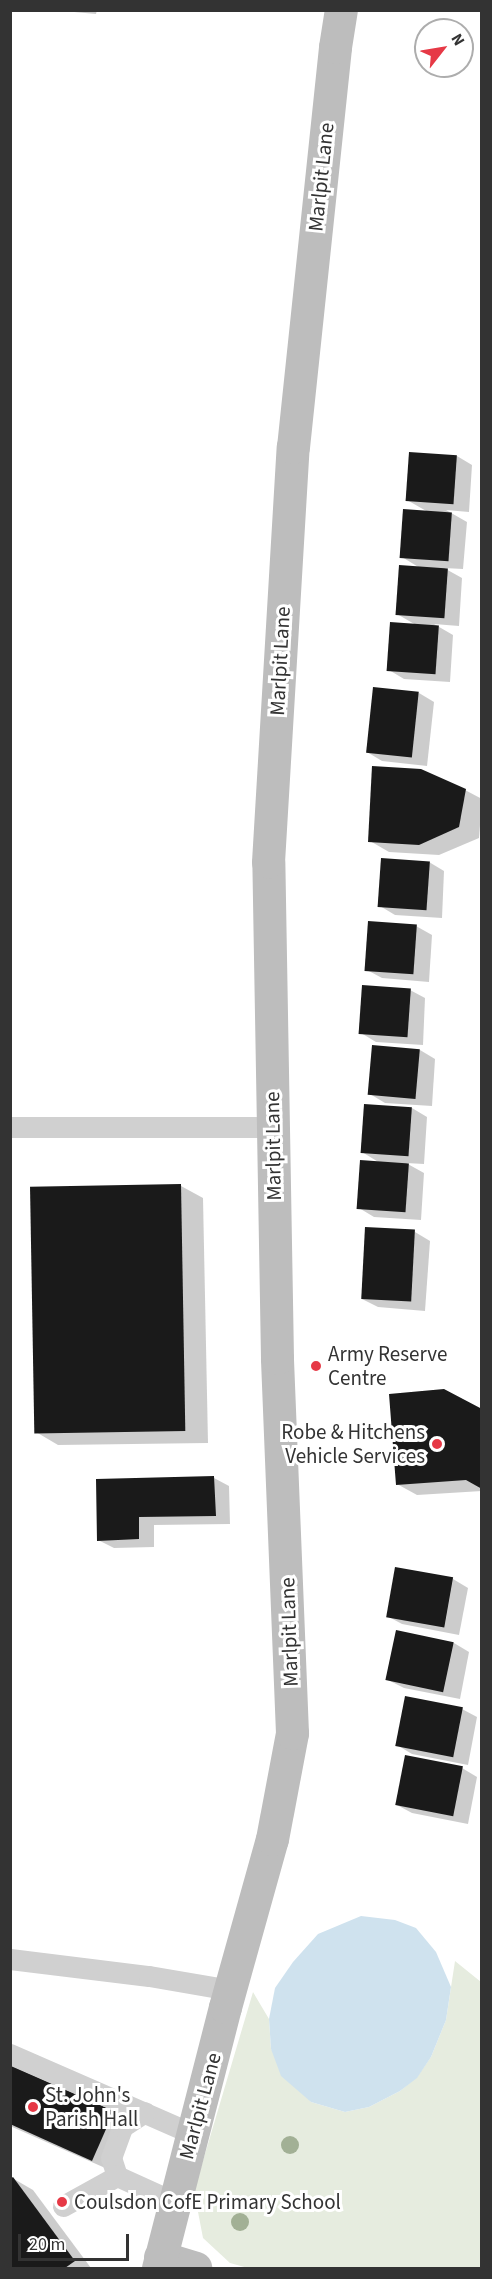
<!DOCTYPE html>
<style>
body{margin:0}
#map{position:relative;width:492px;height:2279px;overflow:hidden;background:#fff;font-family:"Source Sans 3",sans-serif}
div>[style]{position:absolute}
.green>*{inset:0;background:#e6ecdf}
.water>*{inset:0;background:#cfe2ee}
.shadow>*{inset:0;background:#0003}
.building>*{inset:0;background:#1a1a1a;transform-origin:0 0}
.lane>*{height:21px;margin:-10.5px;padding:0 10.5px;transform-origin:10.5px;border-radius:10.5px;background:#d0d0d0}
.secondary>*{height:33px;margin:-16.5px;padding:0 16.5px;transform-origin:16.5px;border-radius:16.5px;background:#bdbdbd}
.trees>*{width:18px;height:18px;margin:-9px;border-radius:50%;background:#a2b095}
.dots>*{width:16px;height:16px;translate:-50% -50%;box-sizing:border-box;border:3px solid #fff;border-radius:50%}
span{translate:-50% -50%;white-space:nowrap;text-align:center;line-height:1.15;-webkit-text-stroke:6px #fff;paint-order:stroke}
.street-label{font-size:21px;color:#333}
.poi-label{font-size:21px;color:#333}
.left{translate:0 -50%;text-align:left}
.right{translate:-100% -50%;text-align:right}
.frame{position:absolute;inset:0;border:12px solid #333;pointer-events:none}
.north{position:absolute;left:414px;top:18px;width:60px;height:60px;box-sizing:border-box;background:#fff;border:2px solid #adadad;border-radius:50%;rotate:59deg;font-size:16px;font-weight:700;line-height:24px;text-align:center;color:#333}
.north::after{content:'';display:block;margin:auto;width:21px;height:27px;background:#e63946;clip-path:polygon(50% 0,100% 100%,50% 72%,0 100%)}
.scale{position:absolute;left:18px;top:2234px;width:111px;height:27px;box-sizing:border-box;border:3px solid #333;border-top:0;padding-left:8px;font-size:18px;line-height:21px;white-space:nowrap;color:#333;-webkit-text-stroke:4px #fff;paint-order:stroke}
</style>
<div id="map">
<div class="green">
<i style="clip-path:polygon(455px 1961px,481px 1982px,481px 2268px,248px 2268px,230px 2263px,203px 2238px,194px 2191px,253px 1992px,269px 2019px,271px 2049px,311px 2102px,345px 2112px,369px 2107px,400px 2091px,417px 2077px,431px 2057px,446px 2020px)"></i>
</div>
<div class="water">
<i style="clip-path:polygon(361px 1916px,395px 1920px,416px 1928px,436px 1952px,451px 1987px,446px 2020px,431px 2057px,417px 2078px,400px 2091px,369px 2107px,345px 2112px,311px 2102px,281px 2076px,271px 2049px,269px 2019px,275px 1988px,293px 1962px,318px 1934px)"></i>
</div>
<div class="shadow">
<i style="clip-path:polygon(52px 10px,97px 10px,96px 14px)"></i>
<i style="clip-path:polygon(457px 456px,472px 465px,469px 512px,446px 510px,467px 522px,463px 569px,444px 568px,462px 578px,459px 626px,434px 624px,453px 635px,450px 682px,404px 679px,389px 670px,416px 625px,397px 614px,420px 568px,402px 557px,428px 512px,407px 500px)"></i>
<i style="clip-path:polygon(419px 693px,434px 702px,427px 766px,382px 761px,367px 752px)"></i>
<i style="clip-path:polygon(465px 790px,482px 799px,479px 838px,439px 855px,389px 852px,370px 841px)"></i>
<i style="clip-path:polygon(429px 862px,444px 871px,442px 918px,395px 915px,380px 906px)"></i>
<i style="clip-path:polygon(416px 926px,432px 935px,429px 982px,382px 978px,367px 970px)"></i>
<i style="clip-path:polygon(410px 990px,425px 998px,423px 1045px,376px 1042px,361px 1033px)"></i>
<i style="clip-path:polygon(420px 1050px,435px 1059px,432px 1106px,385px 1103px,370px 1094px)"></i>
<i style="clip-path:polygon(412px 1108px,427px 1117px,424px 1164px,406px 1163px,424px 1173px,421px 1220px,374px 1217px,359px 1208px,380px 1163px,362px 1152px)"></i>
<i style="clip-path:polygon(181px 1186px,203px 1198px,208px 1443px,58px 1445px,36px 1432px)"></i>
<i style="clip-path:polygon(415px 1232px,430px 1241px,425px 1311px,378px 1307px,362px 1299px)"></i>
<i style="clip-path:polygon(482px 1411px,482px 1491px,417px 1495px,397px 1484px)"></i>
<i style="clip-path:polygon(214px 1478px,229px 1486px,230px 1524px,154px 1525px,154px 1547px,114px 1548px,98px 1540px,97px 1480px)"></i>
<i style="clip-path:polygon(453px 1579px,468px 1588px,459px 1635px,402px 1624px,387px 1616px)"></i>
<i style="clip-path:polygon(454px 1643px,469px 1652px,460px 1699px,404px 1688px,388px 1680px)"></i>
<i style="clip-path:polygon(462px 1709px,477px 1717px,468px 1765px,412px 1754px,397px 1745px)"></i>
<i style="clip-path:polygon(462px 1768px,477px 1777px,468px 1824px,412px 1813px,397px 1805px)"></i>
<i style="clip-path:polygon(10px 2066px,133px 2123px,112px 2171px,10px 2126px)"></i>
<i style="clip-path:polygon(14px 2179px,33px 2190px,91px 2268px,10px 2268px,10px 2181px)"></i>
</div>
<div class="building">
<i style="left:409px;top:452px;width:48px;height:49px;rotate:4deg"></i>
<i style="left:403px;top:509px;width:49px;height:49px;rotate:4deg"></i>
<i style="left:399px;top:565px;width:49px;height:50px;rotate:4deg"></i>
<i style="left:390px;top:622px;width:49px;height:49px;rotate:4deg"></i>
<i style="left:373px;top:687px;width:46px;height:66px;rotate:6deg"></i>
<i style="clip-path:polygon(372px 766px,421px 769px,466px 789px,459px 827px,419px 845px,368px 842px)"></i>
<i style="left:381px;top:858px;width:49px;height:49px;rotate:4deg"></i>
<i style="left:368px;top:921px;width:49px;height:50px;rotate:4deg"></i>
<i style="left:362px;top:985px;width:49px;height:49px;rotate:4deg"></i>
<i style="left:372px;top:1045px;width:48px;height:50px;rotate:5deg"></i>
<i style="left:364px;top:1104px;width:48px;height:49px;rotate:4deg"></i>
<i style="left:360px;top:1160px;width:49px;height:49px;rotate:4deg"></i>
<i style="left:181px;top:1184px;width:247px;height:151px;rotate:89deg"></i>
<i style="left:365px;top:1227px;width:50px;height:72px;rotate:3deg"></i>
<i style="clip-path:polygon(444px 1389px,482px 1409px,482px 1489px,466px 1480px,396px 1485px,389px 1394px)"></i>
<i style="clip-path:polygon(214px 1476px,216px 1516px,139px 1517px,139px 1539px,97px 1541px,96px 1479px)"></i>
<i style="left:395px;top:1567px;width:59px;height:51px;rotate:10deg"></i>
<i style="left:396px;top:1630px;width:59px;height:51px;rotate:12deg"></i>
<i style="left:405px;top:1696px;width:59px;height:51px;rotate:11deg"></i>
<i style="left:405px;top:1755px;width:59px;height:51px;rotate:11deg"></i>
<i style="clip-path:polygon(10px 2065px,114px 2111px,92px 2161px,10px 2124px)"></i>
<i style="clip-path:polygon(13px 2177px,75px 2261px,65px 2268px,10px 2268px,10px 2179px)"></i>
</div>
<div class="lane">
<i style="left:10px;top:1127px;width:263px"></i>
<i style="left:10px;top:1959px;width:140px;rotate:7deg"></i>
<i style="left:149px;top:1976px;width:82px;rotate:9.8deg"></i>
<i style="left:10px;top:2054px;width:200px;rotate:23.6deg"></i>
<i style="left:117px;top:2176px;width:19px;rotate:-108deg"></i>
<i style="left:111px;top:2158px;width:33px;rotate:-70deg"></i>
<i style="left:122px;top:2127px;width:27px;rotate:-33deg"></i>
<i style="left:63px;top:2206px;width:62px;rotate:-29.1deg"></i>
<i style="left:117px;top:2176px;width:63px;rotate:24.5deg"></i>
</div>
<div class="secondary">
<i style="left:160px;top:2257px;width:37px;rotate:17deg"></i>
<i style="left:158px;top:2268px;width:269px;rotate:-75.6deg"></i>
<i style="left:225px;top:2007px;width:174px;rotate:-74.4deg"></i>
<i style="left:272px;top:1839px;width:108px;rotate:-79.3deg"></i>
<i style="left:292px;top:1733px;width:375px;rotate:-92.3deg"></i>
<i style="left:277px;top:1358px;width:496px;rotate:-91deg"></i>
<i style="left:268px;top:862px;width:416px;rotate:-86.6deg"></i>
<i style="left:293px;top:447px;width:402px;rotate:-84deg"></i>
<i style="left:335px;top:47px;width:37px;rotate:-81deg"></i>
</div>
<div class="trees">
<i style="left:290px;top:2145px"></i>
<i style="left:240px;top:2222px"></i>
</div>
<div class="dots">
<i style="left:316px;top:1366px;background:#e63946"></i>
<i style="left:437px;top:1444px;background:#e63946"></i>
<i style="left:33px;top:2107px;background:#e63946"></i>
<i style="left:62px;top:2202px;background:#e63946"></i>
</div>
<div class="street-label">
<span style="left:321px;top:177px;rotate:-84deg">Marlpit Lane</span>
<span style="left:280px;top:661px;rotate:-87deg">Marlpit Lane</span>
<span style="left:273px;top:1146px;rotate:-91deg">Marlpit Lane</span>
<span style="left:289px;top:1632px;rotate:-92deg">Marlpit Lane</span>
<span style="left:200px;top:2106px;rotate:-75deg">Marlpit Lane</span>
</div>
<div class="poi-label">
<span class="left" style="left:328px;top:1366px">Army Reserve<br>Centre</span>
<span class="right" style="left:425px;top:1444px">Robe &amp; Hitchens<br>Vehicle Services</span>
<span class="left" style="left:45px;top:2107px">St. John's<br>Parish Hall</span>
<span class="left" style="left:74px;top:2202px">Coulsdon CofE Primary School</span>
</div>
<div class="frame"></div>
<div class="north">N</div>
<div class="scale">20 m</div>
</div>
